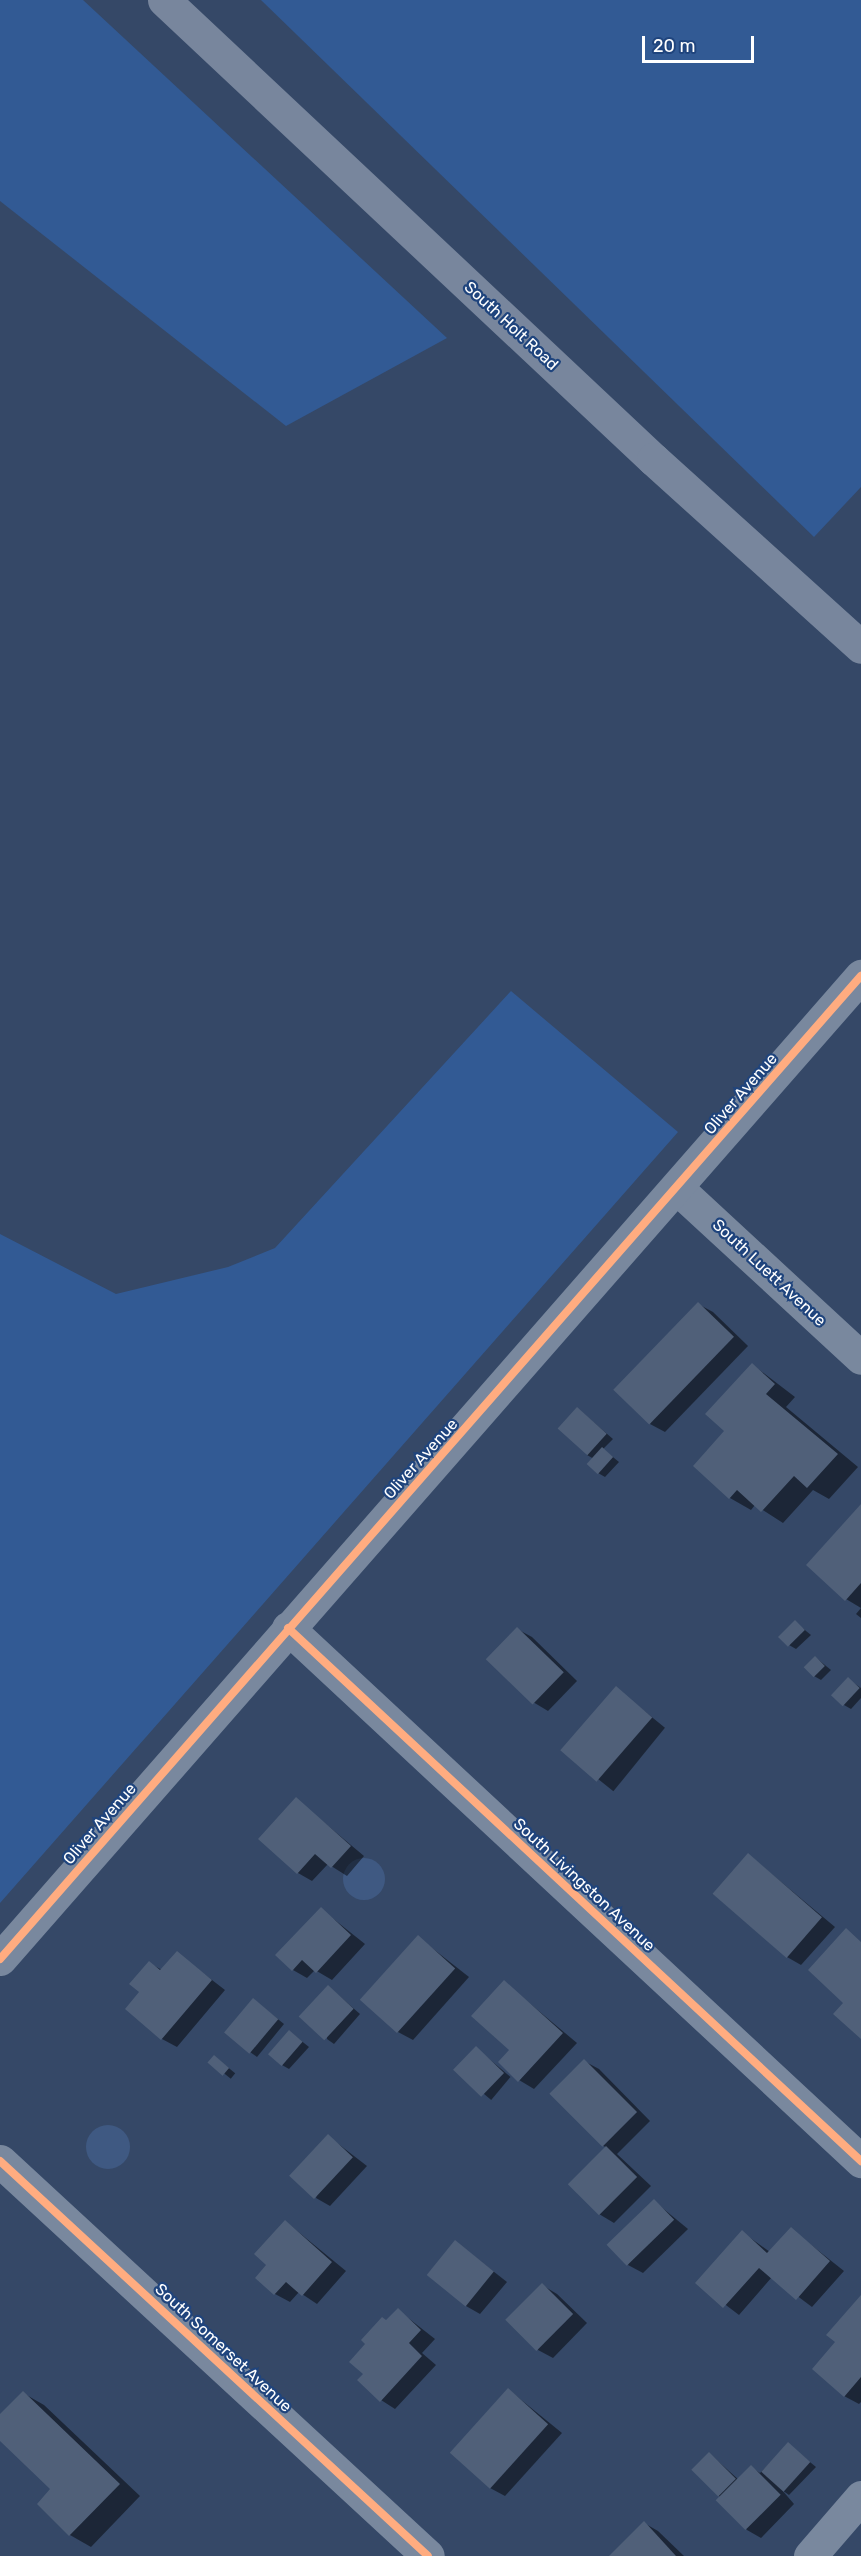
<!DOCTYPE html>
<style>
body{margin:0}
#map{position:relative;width:861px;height:2556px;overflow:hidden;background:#354867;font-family:Rubik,sans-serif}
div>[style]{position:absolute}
.green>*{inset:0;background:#325a94}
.water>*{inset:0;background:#3f5982}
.round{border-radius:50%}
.shadow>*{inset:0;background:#0007;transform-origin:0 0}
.building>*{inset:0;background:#506079;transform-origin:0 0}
.street>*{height:33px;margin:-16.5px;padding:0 16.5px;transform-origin:16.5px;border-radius:16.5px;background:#79889e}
.primary>*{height:33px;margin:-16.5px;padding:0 16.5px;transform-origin:16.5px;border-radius:16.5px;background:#78869d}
.cycleway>*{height:8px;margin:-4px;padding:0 4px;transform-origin:4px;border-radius:4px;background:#ffac80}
span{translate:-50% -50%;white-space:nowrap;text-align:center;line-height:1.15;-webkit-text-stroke:4.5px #1f447d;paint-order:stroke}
.street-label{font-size:16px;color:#fff}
.scale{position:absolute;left:642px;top:36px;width:112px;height:27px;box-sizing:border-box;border:3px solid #fff;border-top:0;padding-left:8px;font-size:18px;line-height:21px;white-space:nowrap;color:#fff;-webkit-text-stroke:4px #1f447d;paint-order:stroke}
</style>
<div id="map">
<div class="green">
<i style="clip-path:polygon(0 0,83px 0,447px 338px,286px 426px,0 201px)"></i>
<i style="clip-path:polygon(261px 0,861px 0,861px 487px,814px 537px)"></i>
<i style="clip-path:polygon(511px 991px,678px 1132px,0 1903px,0 1234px,116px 1294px,228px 1267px,275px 1248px)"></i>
</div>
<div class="water">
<i class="round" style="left:343px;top:1858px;width:42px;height:42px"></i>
<i class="round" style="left:86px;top:2125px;width:44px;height:44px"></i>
</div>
<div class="shadow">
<i style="clip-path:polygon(698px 1304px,713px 1312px,748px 1346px,665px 1432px,650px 1424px)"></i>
<i style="clip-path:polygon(753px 1365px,795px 1397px,786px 1407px,858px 1467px,829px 1499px,813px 1490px,783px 1523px,755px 1505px,751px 1510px,730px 1498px,727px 1431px)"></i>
<i style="clip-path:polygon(577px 1408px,613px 1439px,603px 1449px,619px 1462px,605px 1477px,598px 1473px,594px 1459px,587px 1455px)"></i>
<i style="clip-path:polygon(861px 1507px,861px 1618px,856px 1614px,861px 1608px,846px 1599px)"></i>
<i style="clip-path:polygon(795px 1622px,811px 1635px,796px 1649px,789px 1645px)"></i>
<i style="clip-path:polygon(517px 1629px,532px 1637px,577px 1681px,548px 1711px,533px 1702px)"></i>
<i style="clip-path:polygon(815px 1657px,831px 1670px,821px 1680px,814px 1676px)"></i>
<i style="clip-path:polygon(848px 1679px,861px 1688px,861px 1698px,851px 1709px,844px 1705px)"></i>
<i style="left:616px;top:1688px;width:63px;height:82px;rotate:39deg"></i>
<i style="clip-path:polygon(296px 1799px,364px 1856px,347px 1876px,328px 1864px,312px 1881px,298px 1873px)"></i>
<i style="clip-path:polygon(749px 1855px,835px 1927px,801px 1965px,787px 1957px)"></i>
<i style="clip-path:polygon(321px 1909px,365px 1944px,332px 1980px,315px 1970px,307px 1978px,293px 1970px)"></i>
<i style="clip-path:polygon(418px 1937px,469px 1977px,413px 2040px,398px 2032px)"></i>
<i style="clip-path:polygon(177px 1953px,225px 1990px,177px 2047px,162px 2039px,141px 1992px,149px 1963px,162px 1970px)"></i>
<i style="clip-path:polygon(504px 1982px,577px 2043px,534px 2089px,519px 2080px,511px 2050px)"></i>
<i style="clip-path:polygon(329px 1987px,360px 2014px,334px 2044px,327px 2039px)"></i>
<i style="clip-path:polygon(254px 2000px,284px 2024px,257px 2057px,250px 2052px)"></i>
<i style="clip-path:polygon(289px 2031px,309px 2047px,289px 2069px,282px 2065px)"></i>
<i style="left:476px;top:2048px;width:45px;height:30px;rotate:40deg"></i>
<i style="left:215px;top:2057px;width:26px;height:7px;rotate:39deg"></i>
<i style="clip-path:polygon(584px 2061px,599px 2069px,650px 2121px,617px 2154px,651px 2186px,614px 2223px,599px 2214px,607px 2148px,602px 2145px)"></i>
<i style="clip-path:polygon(328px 2136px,367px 2166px,330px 2206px,316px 2198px)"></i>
<i style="clip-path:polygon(654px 2201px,688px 2229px,643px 2273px,628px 2265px)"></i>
<i style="clip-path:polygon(285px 2221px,346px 2271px,317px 2304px,299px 2292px,290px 2302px,275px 2294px,268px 2265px)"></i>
<i style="clip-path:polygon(791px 2229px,844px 2271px,812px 2307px,772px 2277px,739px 2315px,697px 2283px,742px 2232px,770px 2252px)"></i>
<i style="clip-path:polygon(456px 2242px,507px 2282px,480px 2314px,466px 2306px)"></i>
<i style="clip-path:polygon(542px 2285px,557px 2294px,587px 2323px,553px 2358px,538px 2350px)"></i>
<i style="clip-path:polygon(861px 2297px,861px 2402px,859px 2404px,844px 2396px)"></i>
<i style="clip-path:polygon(398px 2310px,435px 2339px,422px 2353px,436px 2365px,395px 2409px,381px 2400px,365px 2374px,386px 2321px)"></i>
<i style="clip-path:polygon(509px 2390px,562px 2433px,505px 2496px,490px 2488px)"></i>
<i style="clip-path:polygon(23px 2393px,44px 2405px,140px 2496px,91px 2547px,70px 2535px,52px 2489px,0 2439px,0 2416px)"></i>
<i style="clip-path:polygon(788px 2444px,816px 2467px,789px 2495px,782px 2490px,794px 2504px,761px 2538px,747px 2530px,719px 2496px,710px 2454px,739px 2480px,751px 2467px,760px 2473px)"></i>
<i style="clip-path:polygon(644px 2523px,658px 2531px,684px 2556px,611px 2556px)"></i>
</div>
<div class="building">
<i style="left:698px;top:1302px;width:50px;height:122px;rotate:44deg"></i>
<i style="clip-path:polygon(752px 1363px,775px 1384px,766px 1394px,838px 1454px,807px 1488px,794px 1476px,761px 1512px,737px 1490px,729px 1499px,693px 1466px,724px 1431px,705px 1414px)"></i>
<i style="left:577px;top:1407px;width:40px;height:29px;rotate:42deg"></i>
<i style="left:602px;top:1447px;width:15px;height:23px;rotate:42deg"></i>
<i style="clip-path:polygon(861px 1504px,861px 1583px,845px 1601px,806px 1565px)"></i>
<i style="left:795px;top:1620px;width:14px;height:24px;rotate:45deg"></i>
<i style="left:517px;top:1627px;width:65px;height:45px;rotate:44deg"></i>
<i style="left:815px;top:1656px;width:14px;height:16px;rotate:45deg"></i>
<i style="left:848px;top:1677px;width:16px;height:25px;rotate:43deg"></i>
<i style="left:616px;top:1686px;width:48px;height:85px;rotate:41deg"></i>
<i style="clip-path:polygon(296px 1797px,351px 1846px,331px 1868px,315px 1854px,297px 1874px,258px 1839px)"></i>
<i style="left:748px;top:1853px;width:98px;height:54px;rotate:41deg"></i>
<i style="clip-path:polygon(321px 1907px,351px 1935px,316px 1973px,302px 1960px,292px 1971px,275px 1955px)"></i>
<i style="clip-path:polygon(846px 1928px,861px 1942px,861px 2039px,833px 2014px,843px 2003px,808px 1970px)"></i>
<i style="left:418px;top:1935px;width:50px;height:87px;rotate:42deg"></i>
<i style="clip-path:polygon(177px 1951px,212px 1980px,161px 2040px,125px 2009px,139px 1992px,129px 1984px,149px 1961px,160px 1970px)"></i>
<i style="clip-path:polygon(504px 1980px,563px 2033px,518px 2082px,498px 2062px,509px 2050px,471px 2016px)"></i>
<i style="left:328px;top:1985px;width:35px;height:43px;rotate:43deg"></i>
<i style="left:253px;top:1998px;width:33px;height:45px;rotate:40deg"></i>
<i style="left:289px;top:2030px;width:18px;height:32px;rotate:41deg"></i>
<i style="left:476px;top:2046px;width:39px;height:33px;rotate:44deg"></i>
<i style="left:214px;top:2055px;width:20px;height:10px;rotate:41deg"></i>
<i style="left:584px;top:2059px;width:75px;height:49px;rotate:45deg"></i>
<i style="left:328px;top:2134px;width:34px;height:57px;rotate:43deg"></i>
<i style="left:606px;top:2146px;width:44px;height:54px;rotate:45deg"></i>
<i style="left:654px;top:2199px;width:29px;height:66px;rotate:46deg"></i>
<i style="clip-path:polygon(285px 2220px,332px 2262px,302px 2296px,286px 2282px,274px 2295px,255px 2278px,266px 2265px,254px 2254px)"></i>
<i style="clip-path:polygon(791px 2227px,830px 2261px,796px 2300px,759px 2268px,723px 2308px,695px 2283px,742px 2230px,767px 2253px)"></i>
<i style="left:455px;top:2240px;width:50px;height:45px;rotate:39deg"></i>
<i style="left:542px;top:2283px;width:44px;height:52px;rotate:45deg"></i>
<i style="clip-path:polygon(861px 2295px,861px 2377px,844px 2397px,812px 2369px,835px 2342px,826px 2335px)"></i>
<i style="clip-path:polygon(398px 2308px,421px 2330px,409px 2343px,422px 2356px,380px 2402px,357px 2380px,363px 2374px,349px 2362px,365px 2344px,361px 2340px,382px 2317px,386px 2320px)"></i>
<i style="left:508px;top:2388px;width:54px;height:87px;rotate:42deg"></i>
<i style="clip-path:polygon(23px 2391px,120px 2484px,69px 2536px,37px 2504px,50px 2489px,0 2441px,0 2414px)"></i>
<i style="left:788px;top:2442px;width:30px;height:40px;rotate:42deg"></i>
<i style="left:709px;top:2452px;width:38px;height:25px;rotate:45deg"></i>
<i style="left:751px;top:2465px;width:42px;height:50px;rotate:45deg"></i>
<i style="clip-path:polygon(644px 2521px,676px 2556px,609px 2556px)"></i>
</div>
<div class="street">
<i style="left:678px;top:1189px;width:249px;rotate:42.7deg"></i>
<i style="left:288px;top:1628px;width:783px;rotate:42.93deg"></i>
<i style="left:0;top:1959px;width:1307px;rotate:-48.79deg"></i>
<i style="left:0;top:2161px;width:582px;rotate:42.7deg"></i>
<i style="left:810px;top:2556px;width:78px;rotate:-49.2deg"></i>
</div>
<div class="primary">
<i style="left:164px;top:0;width:671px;rotate:43.19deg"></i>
<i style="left:653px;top:459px;width:280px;rotate:42.1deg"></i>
</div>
<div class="cycleway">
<i style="left:288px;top:1628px;width:783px;rotate:42.93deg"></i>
<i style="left:0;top:1959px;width:1307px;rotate:-48.79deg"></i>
<i style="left:0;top:2161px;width:582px;rotate:42.7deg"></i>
</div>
<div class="street-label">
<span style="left:511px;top:326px;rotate:43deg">South Holt Road</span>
<span style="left:741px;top:1094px;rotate:-49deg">Oliver Avenue</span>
<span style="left:769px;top:1273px;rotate:43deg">South Luett Avenue</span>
<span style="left:421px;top:1459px;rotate:-48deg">Oliver Avenue</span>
<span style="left:100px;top:1824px;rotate:-49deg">Oliver Avenue</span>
<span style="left:584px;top:1885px;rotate:43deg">South Livingston Avenue</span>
<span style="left:223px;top:2348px;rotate:43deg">South Somerset Avenue</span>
</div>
<div class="scale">20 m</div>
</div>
